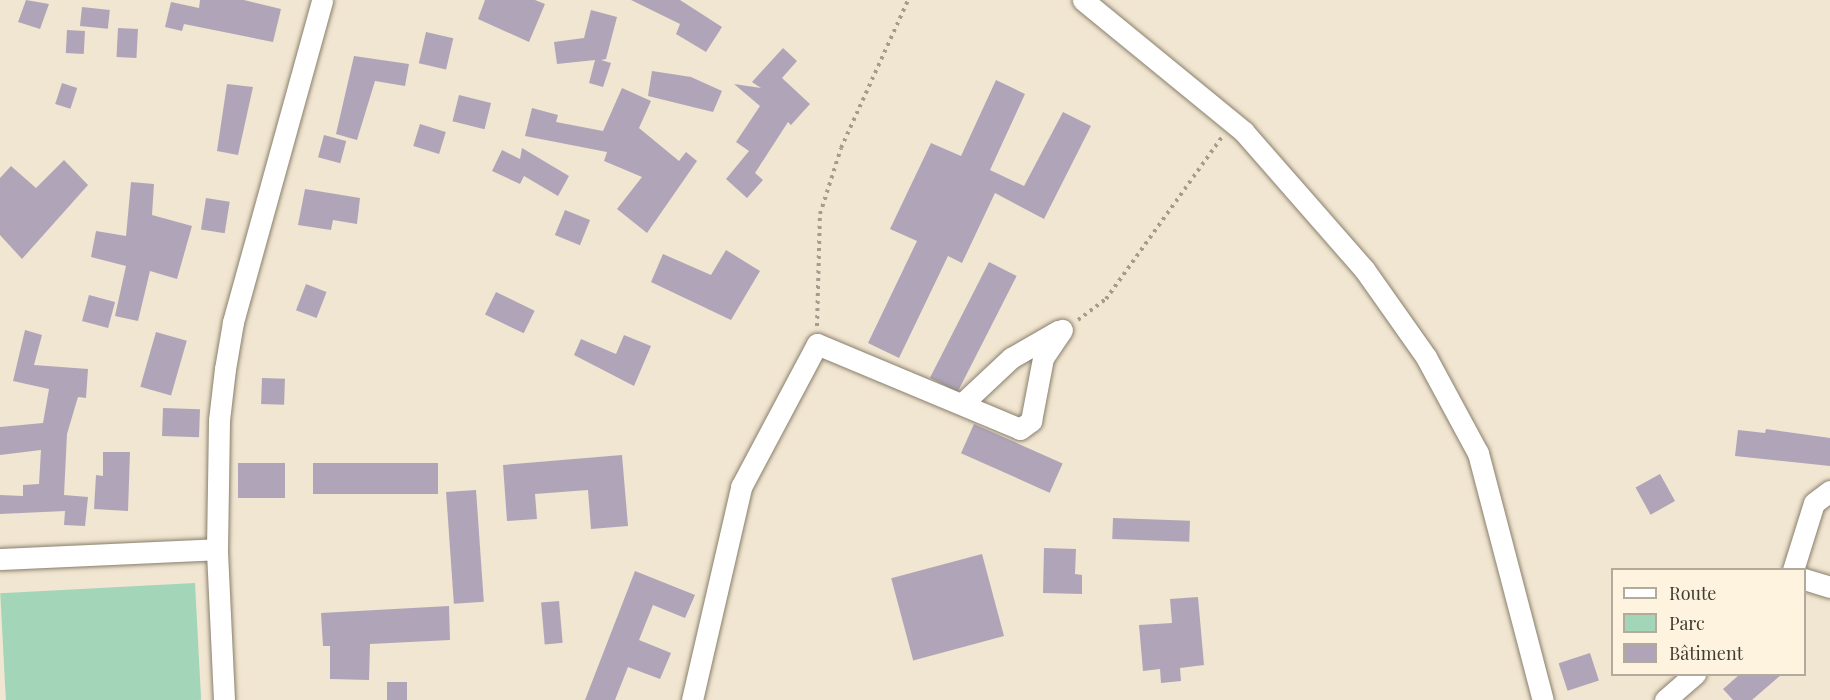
<!DOCTYPE html>
<meta charset="utf-8">
<style>
body{margin:0}
#map{position:relative;width:1830px;height:700px;overflow:hidden;background:#f1e6d1;font-family:"Playfair Display",serif}
div>[style]{position:absolute}
.green>*{inset:0;background:#a3d5b8;transform-origin:0 0}
.building>*{inset:0;background:#b0a5b8;transform-origin:0 0}
.path>*{height:4px;margin-top:-2px;transform-origin:0;background:repeating-linear-gradient(90deg,#a49c8c 0 3px,transparent 0 7.5px)}
.roads{filter:drop-shadow(0 0 2px #887f6c) drop-shadow(0 0 2px #887f6c)}
.minor>*{height:21px;margin:-10.5px;padding:0 10.5px;transform-origin:10.5px;border-radius:10.5px;background:#fff}
span{translate:-50% -50%;white-space:nowrap;text-align:center;line-height:1.15;-webkit-text-stroke:5px #fef3de;paint-order:stroke}
.legend{position:absolute;left:1611px;top:568px;width:195px;height:108px;box-sizing:border-box;background:#fef3de;border:2px solid #b2aa9a;margin:0;padding:8px 10px;list-style:none;font-size:18px;color:#413d34}
.legend li{display:flex;align-items:center;gap:12px;height:30px}
.legend b{width:30px;border:2px solid #b2aa9a}
</style>
<div id="map">
<div class="green">
<i style="left:195px;top:583px;width:117px;height:195px;rotate:87deg"></i>
</div>
<div class="building">
<i style="clip-path:polygon(26px 0,49px 4px,40px 29px,18px 22px)"></i>
<i style="clip-path:polygon(200px 0,244px 0,281px 9px,273px 42px,184px 24px,182px 31px,165px 27px,171px 2px,199px 8px)"></i>
<i style="clip-path:polygon(485px 0,535px 0,545px 4px,529px 42px,478px 19px)"></i>
<i style="clip-path:polygon(631px 0,680px 0,722px 27px,706px 52px,676px 34px,680px 24px)"></i>
<i style="left:82px;top:7px;width:28px;height:19px;rotate:6deg"></i>
<i style="clip-path:polygon(591px 10px,617px 17px,606px 59px,601px 60px,611px 63px,603px 87px,589px 83px,595px 60px,557px 64px,554px 42px,584px 38px)"></i>
<i style="left:118px;top:28px;width:20px;height:29px;rotate:3deg"></i>
<i style="left:67px;top:30px;width:18px;height:23px;rotate:3deg"></i>
<i style="left:426px;top:32px;width:28px;height:32px;rotate:13deg"></i>
<i style="clip-path:polygon(783px 48px,797px 61px,782px 78px,810px 104px,791px 125px,788px 122px,755px 173px,763px 180px,747px 198px,726px 179px,749px 151px,736px 142px,760px 106px,734px 84px,761px 88px,752px 82px)"></i>
<i style="clip-path:polygon(354px 56px,409px 64px,405px 86px,375px 81px,357px 140px,336px 134px)"></i>
<i style="clip-path:polygon(652px 71px,691px 77px,722px 91px,713px 112px,648px 96px)"></i>
<i style="clip-path:polygon(996px 80px,1025px 94px,990px 170px,1024px 186px,1063px 112px,1091px 126px,1044px 219px,995px 193px,962px 263px,948px 256px,899px 358px,868px 343px,917px 241px,890px 229px,931px 143px,961px 156px)"></i>
<i style="left:62px;top:83px;width:16px;height:22px;rotate:18deg"></i>
<i style="clip-path:polygon(227px 84px,253px 87px,238px 155px,217px 151px)"></i>
<i style="clip-path:polygon(622px 88px,651px 101px,639px 128px,679px 161px,686px 152px,697px 161px,647px 233px,617px 209px,642px 177px,604px 161px,607px 152px,525px 136px,532px 108px,558px 115px,556px 122px,603px 131px)"></i>
<i style="left:459px;top:95px;width:33px;height:27px;rotate:14deg"></i>
<i style="left:420px;top:124px;width:27px;height:23px;rotate:17deg"></i>
<i style="left:324px;top:135px;width:23px;height:23px;rotate:15deg"></i>
<i style="clip-path:polygon(522px 148px,569px 176px,558px 196px,524px 176px,520px 184px,492px 171px,502px 150px,520px 159px)"></i>
<i style="clip-path:polygon(64px 160px,88px 185px,22px 259px,0 235px,0 178px,11px 166px,36px 188px)"></i>
<i style="clip-path:polygon(131px 182px,154px 184px,152px 215px,192px 226px,177px 279px,150px 271px,138px 321px,115px 316px,126px 266px,91px 257px,96px 231px,126px 236px)"></i>
<i style="clip-path:polygon(305px 189px,360px 198px,357px 224px,333px 220px,331px 230px,298px 225px)"></i>
<i style="left:206px;top:198px;width:24px;height:32px;rotate:9deg"></i>
<i style="left:565px;top:210px;width:27px;height:27px;rotate:22deg"></i>
<i style="clip-path:polygon(726px 250px,760px 271px,731px 320px,651px 282px,663px 254px,711px 275px)"></i>
<i style="left:989px;top:262px;width:31px;height:130px;rotate:27deg"></i>
<i style="left:306px;top:284px;width:22px;height:28px;rotate:21deg"></i>
<i style="left:496px;top:292px;width:43px;height:25px;rotate:26deg"></i>
<i style="left:89px;top:295px;width:27px;height:27px;rotate:15deg"></i>
<i style="clip-path:polygon(25px 330px,42px 335px,34px 365px,88px 369px,86px 398px,78px 397px,67px 434px,64px 495px,88px 497px,85px 526px,64px 525px,65px 511px,0 514px,0 495px,23px 496px,23px 485px,39px 484px,41px 450px,0 455px,0 427px,43px 423px,49px 389px,13px 381px)"></i>
<i style="left:156px;top:332px;width:32px;height:57px;rotate:16deg"></i>
<i style="clip-path:polygon(624px 335px,651px 346px,634px 386px,574px 355px,581px 339px,616px 354px)"></i>
<i style="left:262px;top:378px;width:23px;height:26px;rotate:2deg"></i>
<i style="left:163px;top:408px;width:37px;height:28px;rotate:2deg"></i>
<i style="left:974px;top:424px;width:97px;height:32px;rotate:24deg"></i>
<i style="clip-path:polygon(1766px 429px,1830px 438px,1830px 466px,1735px 456px,1738px 430px,1765px 433px)"></i>
<i style="clip-path:polygon(103px 452px,130px 452px,128px 511px,94px 509px,96px 475px,103px 476px)"></i>
<i style="clip-path:polygon(622px 455px,628px 526px,591px 529px,588px 490px,535px 494px,537px 519px,507px 521px,503px 465px)"></i>
<i style="left:285px;top:463px;width:35px;height:47px;rotate:90deg"></i>
<i style="left:438px;top:463px;width:31px;height:125px;rotate:90deg"></i>
<i style="left:1660px;top:474px;width:31px;height:28px;rotate:61deg"></i>
<i style="left:476px;top:490px;width:112px;height:30px;rotate:86deg"></i>
<i style="left:1113px;top:518px;width:77px;height:21px;rotate:2deg"></i>
<i style="clip-path:polygon(1044px 548px,1076px 549px,1075px 574px,1082px 575px,1082px 594px,1043px 593px)"></i>
<i style="left:982px;top:554px;width:85px;height:94px;rotate:75deg"></i>
<i style="clip-path:polygon(635px 571px,695px 595px,685px 618px,653px 605px,639px 640px,671px 653px,660px 679px,628px 667px,615px 700px,585px 700px)"></i>
<i style="clip-path:polygon(1198px 597px,1204px 665px,1180px 668px,1181px 681px,1161px 683px,1160px 669px,1143px 671px,1139px 625px,1172px 623px,1170px 599px)"></i>
<i style="left:559px;top:601px;width:42px;height:18px;rotate:85deg"></i>
<i style="clip-path:polygon(449px 606px,450px 640px,370px 644px,369px 680px,330px 679px,330px 646px,323px 646px,321px 613px)"></i>
<i style="left:1590px;top:653px;width:29px;height:33px;rotate:72deg"></i>
<i style="clip-path:polygon(1739px 675px,1781px 675px,1752px 700px,1733px 700px,1723px 689px)"></i>
<i style="left:387px;top:682px;width:20px;height:18px"></i>
</div>
<div class="path">
<i style="left:1078px;top:320px;width:35px;rotate:-37deg"></i>
<i style="left:1106px;top:299px;width:199px;rotate:-54.4deg"></i>
<i style="left:817px;top:326px;width:112px;rotate:-88.5deg"></i>
<i style="left:820px;top:214px;width:69px;rotate:-72.3deg"></i>
<i style="left:841px;top:148px;width:162px;rotate:-65.6deg"></i>
</div>
<div class="roads">
<div class="minor">
<i style="left:1083px;top:0;width:208px;rotate:39.3deg"></i>
<i style="left:1244px;top:132px;width:182px;rotate:48.8deg"></i>
<i style="left:1364px;top:269px;width:108px;rotate:54.8deg"></i>
<i style="left:1426px;top:357px;width:109px;rotate:61.6deg"></i>
<i style="left:1478px;top:453px;width:255px;rotate:75.3deg"></i>
<i style="left:963px;top:403px;width:66px;rotate:-43.2deg"></i>
<i style="left:1011px;top:358px;width:54px;rotate:-29.9deg"></i>
<i style="left:0;top:559px;width:217px;rotate:-2.6deg"></i>
<i style="left:1793px;top:570px;width:70px;rotate:-72.6deg"></i>
<i style="left:1814px;top:503px;width:20px;rotate:-37deg"></i>
<i style="left:1804px;top:579px;width:27px;rotate:17deg"></i>
<i style="left:224px;top:700px;width:151px;rotate:-92.7deg"></i>
<i style="left:217px;top:549px;width:129px;rotate:-89.1deg"></i>
<i style="left:219px;top:420px;width:51px;rotate:-83.3deg"></i>
<i style="left:225px;top:369px;width:48px;rotate:-80.3deg"></i>
<i style="left:233px;top:322px;width:334px;rotate:-74.5deg"></i>
<i style="left:692px;top:700px;width:219px;rotate:-77deg"></i>
<i style="left:741px;top:487px;width:162px;rotate:-62deg"></i>
<i style="left:817px;top:344px;width:220px;rotate:22.7deg"></i>
<i style="left:1020px;top:429px;width:14px;rotate:-36deg"></i>
<i style="left:1031px;top:421px;width:64px;rotate:-79.2deg"></i>
<i style="left:1043px;top:358px;width:34px;rotate:-56deg"></i>
<i style="left:1665px;top:700px;width:40px;rotate:-41deg"></i>
</div>
</div>
<ul class="legend">
<li><b style="height:8px;background:#fff"></b>Route</li>
<li><b style="height:16px;background:#a3d5b8"></b>Parc</li>
<li><b style="height:16px;background:#b0a5b8"></b>Bâtiment</li>
</ul>
</div>
